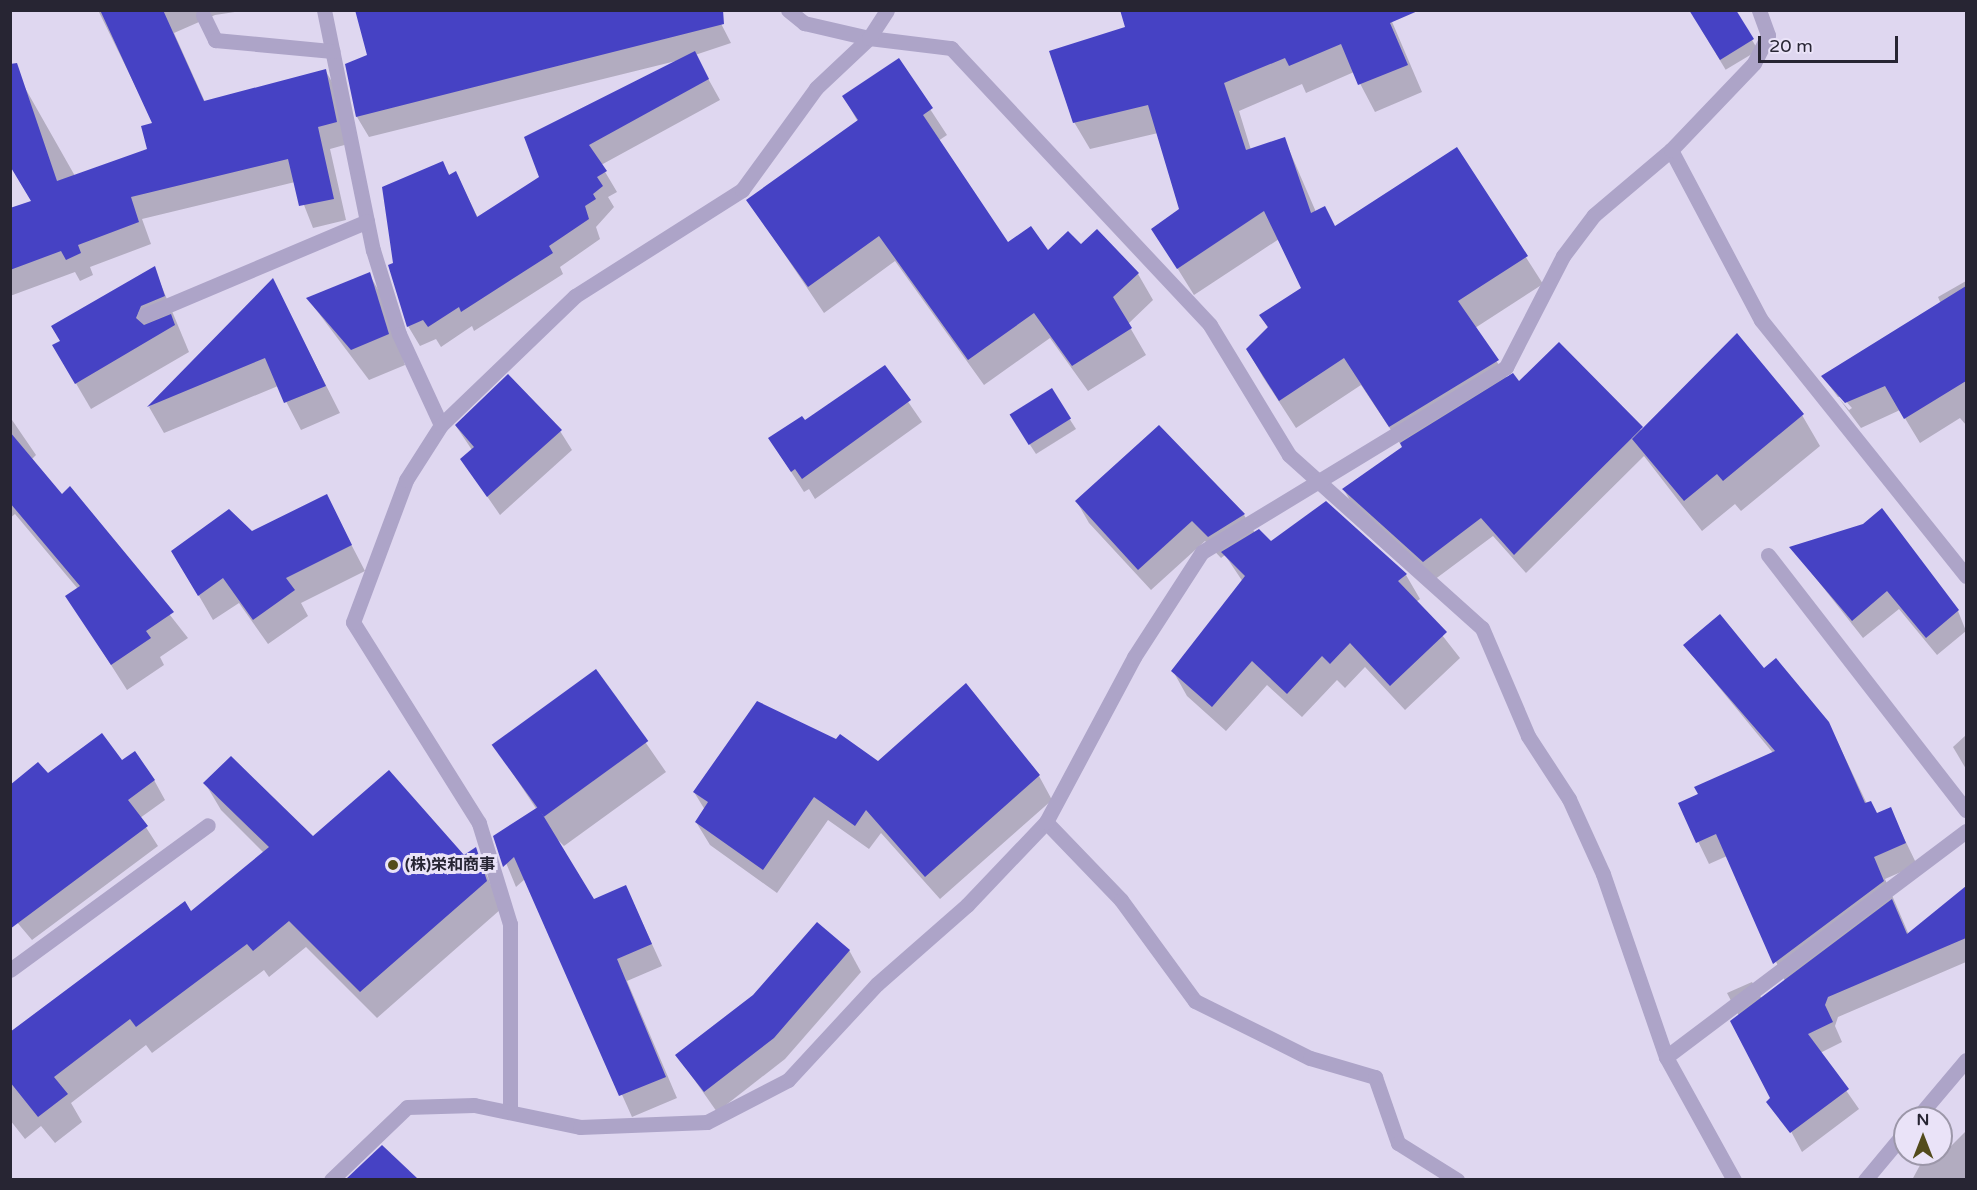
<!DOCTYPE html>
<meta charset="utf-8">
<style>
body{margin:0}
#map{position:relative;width:1977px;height:1190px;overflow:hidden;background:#dfd7f0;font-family:"Varela Round","Noto Sans JP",sans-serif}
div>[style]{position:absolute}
.shadow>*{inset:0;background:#0003;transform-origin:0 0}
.building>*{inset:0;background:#4642c4;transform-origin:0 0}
.minor>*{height:15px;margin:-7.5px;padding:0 7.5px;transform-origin:7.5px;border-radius:7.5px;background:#ada4c8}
.dots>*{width:16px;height:16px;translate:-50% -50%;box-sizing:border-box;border:3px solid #eae3f8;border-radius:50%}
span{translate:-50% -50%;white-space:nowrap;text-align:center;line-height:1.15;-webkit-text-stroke:6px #eae3f8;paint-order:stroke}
.poi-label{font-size:16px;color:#272533;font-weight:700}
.left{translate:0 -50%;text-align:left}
.frame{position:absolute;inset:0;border:12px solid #272533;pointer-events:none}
.north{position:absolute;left:1893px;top:1106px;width:60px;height:60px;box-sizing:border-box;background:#eae3f8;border:2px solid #9c97a9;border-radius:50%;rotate:0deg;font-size:16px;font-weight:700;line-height:24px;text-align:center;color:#272533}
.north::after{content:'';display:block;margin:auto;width:21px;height:27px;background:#534b1c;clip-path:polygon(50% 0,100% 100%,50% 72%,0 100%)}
.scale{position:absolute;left:1758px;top:36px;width:140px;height:27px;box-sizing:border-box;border:3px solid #272533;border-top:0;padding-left:8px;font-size:18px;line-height:21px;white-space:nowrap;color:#272533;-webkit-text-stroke:4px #eae3f8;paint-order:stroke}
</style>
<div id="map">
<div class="shadow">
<i style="clip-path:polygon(98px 10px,248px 10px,215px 15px,174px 33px,205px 102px,325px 70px,338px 92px,348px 144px,330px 149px,346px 220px,313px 228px,295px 182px,142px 219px,151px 244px,90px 267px,93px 275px,80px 281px,75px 272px,10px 296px,10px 210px,33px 202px,16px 72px,75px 176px,148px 150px,154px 124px)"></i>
<i style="clip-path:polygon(714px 10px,731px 43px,695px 55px,720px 100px,601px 165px,617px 192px,608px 197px,614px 207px,596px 227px,600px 239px,560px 267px,563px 274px,474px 331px,472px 326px,441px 347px,436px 339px,420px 346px,408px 326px,394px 264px,442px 163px,450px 176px,456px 173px,478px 218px,541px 177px,680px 60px,369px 137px,357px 117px,347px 65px)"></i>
<i style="clip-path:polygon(1387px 10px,1422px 92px,1375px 112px,1354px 72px,1306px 93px,1302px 84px,1239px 111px,1251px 150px,1284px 138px,1316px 212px,1335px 227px,1457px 149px,1543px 284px,1475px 328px,1508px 379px,1643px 431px,1802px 415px,1820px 446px,1741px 511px,1735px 504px,1702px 531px,1644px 456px,1526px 573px,1493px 536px,1434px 580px,1355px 509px,1344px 490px,1403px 448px,1361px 385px,1296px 428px,1263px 377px,1247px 349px,1268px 328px,1261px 316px,1303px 289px,1279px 239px,1194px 295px,1153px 229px,1181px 210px,1158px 133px,1090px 149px,1074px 122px)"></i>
<i style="left:1734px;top:10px;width:47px;height:38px;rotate:59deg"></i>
<i style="clip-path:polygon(898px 60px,947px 135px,938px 141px,1007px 245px,1048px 252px,1081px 247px,1138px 274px,1153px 300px,1128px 324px,1146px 355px,1088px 391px,1050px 338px,984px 385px,895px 261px,824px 313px,748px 200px,858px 122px,844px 97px)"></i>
<i style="clip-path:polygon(154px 268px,189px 352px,91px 409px,54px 346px)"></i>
<i style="clip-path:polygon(369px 274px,387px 305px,405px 365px,369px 380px,308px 299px)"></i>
<i style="clip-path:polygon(273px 281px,340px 413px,301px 430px,278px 386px,164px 433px,149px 407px)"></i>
<i style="clip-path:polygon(evenodd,1966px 281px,1966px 425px,1960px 418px,1920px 443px,1900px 410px,1861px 428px,1823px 377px,1941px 304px,1938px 297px,1966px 281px,1838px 397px,1842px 397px,1852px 408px,1849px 410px,1838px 397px)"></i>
<i style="clip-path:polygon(884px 367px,922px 422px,815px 499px,809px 489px,804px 492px,770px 439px,804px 423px)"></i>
<i style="clip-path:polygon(1051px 390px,1076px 429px,1036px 454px,1017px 425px)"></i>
<i style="clip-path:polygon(10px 417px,36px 455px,32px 459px,62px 496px,70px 488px,188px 638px,160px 657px,164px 665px,127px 690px,67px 596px,78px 589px,15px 514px,10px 518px)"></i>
<i style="clip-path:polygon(456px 426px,560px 431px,572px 450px,500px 515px,462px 460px,472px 450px)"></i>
<i style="clip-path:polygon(1159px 427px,1244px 515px,1255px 533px,1271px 543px,1406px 575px,1420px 599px,1416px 602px,1460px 658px,1405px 710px,1365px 667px,1345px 688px,1337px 680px,1302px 717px,1267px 685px,1226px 731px,1187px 696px,1173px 671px,1243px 582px,1225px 555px,1221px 558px,1205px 541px,1151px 590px,1089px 523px,1077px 502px)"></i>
<i style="clip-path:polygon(326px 496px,365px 571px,301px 603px,308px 616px,268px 644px,239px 603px,213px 620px,173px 551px,252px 532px)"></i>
<i style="clip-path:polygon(1792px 548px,1958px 611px,1966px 631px,1937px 655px,1899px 609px,1863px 638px)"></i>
<i style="clip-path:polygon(1685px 646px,1764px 670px,1828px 722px,1867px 804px,1877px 814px,1890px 809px,1917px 865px,1885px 879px,1909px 935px,1966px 888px,1966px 962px,1838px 1017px,1835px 1026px,1842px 1042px,1820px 1053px,1859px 1109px,1802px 1152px,1732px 1021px,1739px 1016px,1727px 993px,1752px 982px,1762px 999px,1785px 981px,1727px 856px,1709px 864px,1680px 804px,1773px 753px)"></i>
<i style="clip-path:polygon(596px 671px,666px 772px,564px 846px,551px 833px,593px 901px,626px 887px,662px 966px,627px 981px,677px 1098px,632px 1117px,525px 879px,516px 887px,495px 836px,537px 810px,494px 745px)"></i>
<i style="clip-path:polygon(1966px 735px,1966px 769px,1953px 747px)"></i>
<i style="clip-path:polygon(122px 762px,154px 780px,165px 800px,140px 818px,158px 846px,32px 940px,10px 914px,47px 775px)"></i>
<i style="clip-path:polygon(878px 763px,1039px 776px,1052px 800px,940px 899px,881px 833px,869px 849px,828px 820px,777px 893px,710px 845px,696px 822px,705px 810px,694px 792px)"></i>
<i style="clip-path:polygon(205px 783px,313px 838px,463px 857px,476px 849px,501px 909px,377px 1018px,306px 947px,269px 977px,264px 970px,152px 1053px,146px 1045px,71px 1103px,82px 1122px,55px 1143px,41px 1126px,25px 1139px,10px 1120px,10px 1034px,191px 913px,264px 853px,221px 810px)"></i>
<i style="clip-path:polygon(849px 950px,861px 972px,785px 1059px,717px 1112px,677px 1055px)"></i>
<i style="clip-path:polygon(1966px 1131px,1966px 1180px,1912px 1180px,1926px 1154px,1945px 1152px)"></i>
<i style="clip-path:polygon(382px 1147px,410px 1180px,348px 1180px)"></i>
</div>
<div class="building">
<i style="clip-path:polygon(100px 10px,163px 10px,204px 101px,326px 69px,337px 122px,318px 127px,334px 199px,299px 206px,288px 159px,131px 197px,139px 222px,78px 245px,81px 253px,66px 260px,61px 251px,10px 270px,10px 208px,31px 201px,10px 166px,10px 64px,17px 63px,57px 181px,147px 149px,141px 126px,152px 123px)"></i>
<i style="clip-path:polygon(355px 10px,723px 10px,724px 24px,356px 117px,345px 64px,367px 55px)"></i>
<i style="clip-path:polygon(1120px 10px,1420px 10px,1390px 23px,1408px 65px,1358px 85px,1341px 44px,1289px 66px,1285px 58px,1224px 83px,1246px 150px,1285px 137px,1311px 213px,1325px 206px,1335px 226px,1457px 147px,1528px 256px,1458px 301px,1499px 360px,1389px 427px,1344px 358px,1279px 401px,1246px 349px,1268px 327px,1259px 315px,1301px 288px,1264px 211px,1177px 269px,1151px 229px,1179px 209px,1148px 105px,1073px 123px,1049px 51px,1125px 27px)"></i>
<i style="clip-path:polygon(1689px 10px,1736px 10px,1754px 39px,1720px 60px)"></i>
<i style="clip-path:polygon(695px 51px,709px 79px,589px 145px,607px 171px,597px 177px,603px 186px,593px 194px,596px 199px,585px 206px,589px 219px,549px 246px,553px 253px,461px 312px,459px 307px,428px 327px,423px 320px,407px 327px,388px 265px,393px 263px,382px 187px,443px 161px,449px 175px,456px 171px,477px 217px,539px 177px,524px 137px)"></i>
<i style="clip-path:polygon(899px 58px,933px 108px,923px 115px,1008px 242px,1031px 226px,1048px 250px,1068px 231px,1081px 244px,1097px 229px,1139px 273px,1113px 297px,1132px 328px,1072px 366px,1034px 313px,968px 360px,879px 236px,808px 287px,746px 200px,858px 120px,842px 96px)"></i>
<i style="clip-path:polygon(155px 266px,165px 296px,141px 306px,136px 318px,144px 325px,171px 314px,175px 325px,75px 384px,52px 345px,60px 341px,51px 326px)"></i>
<i style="clip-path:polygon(370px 272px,389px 334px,351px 350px,306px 298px)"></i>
<i style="clip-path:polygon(273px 278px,326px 386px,284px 403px,265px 358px,147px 407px)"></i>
<i style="clip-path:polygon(1966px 286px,1966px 381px,1904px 419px,1885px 386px,1845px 403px,1821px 376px)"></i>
<i style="clip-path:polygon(1737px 333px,1804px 414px,1723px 481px,1717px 474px,1684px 501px,1632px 439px)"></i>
<i style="clip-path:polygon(1559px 342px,1643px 427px,1514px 555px,1481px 518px,1423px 562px,1342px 489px,1402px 447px,1400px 443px,1513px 373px,1519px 381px)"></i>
<i style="clip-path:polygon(885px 365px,911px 400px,802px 479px,795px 469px,791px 472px,768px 438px,802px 416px,805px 420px)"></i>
<i style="clip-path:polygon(508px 374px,562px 430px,487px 497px,460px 459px,474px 447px,455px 425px)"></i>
<i style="left:1052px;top:388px;width:36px;height:50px;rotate:58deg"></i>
<i style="clip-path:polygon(1159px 425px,1245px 514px,1208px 537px,1192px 521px,1138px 570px,1075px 501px)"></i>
<i style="clip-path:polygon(10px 432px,62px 494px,70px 486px,174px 612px,146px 631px,151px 638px,111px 665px,65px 596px,80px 586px,10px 503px)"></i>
<i style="clip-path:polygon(327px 494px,352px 545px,286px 578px,295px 590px,253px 620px,223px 578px,198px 596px,171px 551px,229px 509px,252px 531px)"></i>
<i style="clip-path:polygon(1326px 501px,1407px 574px,1398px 581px,1447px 632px,1390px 686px,1350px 643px,1330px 664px,1322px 656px,1287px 694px,1252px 661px,1212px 707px,1171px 671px,1245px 576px,1221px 552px,1259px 529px,1271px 541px)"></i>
<i style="clip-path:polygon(1882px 508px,1959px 610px,1926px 638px,1887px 591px,1852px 621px,1789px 547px,1863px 524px)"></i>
<i style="clip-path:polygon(1720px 614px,1764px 668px,1776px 658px,1829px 722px,1865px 803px,1871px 801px,1877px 813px,1891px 807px,1906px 843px,1874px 857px,1884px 881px,1773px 964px,1716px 834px,1696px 843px,1678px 803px,1698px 794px,1694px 787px,1775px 751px,1683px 645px)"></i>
<i style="left:596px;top:669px;width:89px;height:129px;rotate:54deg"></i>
<i style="clip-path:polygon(966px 683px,1040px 775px,925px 877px,866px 810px,855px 826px,814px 797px,763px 870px,695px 822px,708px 802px,693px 792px,757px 701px,836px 739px,840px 734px,878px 761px)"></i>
<i style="clip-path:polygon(102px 733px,122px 760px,135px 751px,155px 780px,128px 800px,148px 826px,10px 929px,10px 785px,38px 762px,48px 773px)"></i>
<i style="clip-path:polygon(231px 756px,313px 836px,389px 770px,464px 855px,476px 847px,487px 881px,360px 992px,289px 921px,253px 951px,247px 944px,136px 1027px,130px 1019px,54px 1077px,68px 1094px,38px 1117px,10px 1082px,10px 1032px,185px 901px,191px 911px,269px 847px,203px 783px)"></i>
<i style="clip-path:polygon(538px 807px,594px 899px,626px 885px,652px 944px,617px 959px,666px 1077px,619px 1096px,514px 857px,503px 867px,493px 836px)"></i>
<i style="clip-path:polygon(1966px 886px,1966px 938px,1828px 997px,1825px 1005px,1833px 1022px,1808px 1034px,1849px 1089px,1790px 1133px,1766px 1102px,1770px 1098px,1730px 1021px,1892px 899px,1907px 934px)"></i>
<i style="clip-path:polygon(817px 922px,850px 950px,774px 1038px,704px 1092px,675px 1055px,753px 995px)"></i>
<i style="clip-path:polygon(382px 1145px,418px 1179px,346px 1179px)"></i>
</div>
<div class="minor">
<i style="left:324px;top:10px;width:245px;rotate:78.5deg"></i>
<i style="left:373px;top:250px;width:88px;rotate:72.8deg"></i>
<i style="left:399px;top:334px;width:100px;rotate:65.2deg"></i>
<i style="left:788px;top:10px;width:21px;rotate:39deg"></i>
<i style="left:804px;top:23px;width:67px;rotate:13deg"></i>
<i style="left:869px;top:38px;width:83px;rotate:7deg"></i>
<i style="left:951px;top:48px;width:379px;rotate:46.9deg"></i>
<i style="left:1210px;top:325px;width:152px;rotate:58.7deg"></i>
<i style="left:1289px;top:455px;width:259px;rotate:41.9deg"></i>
<i style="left:1482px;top:628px;width:117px;rotate:66.9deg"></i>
<i style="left:1528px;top:736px;width:75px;rotate:56.9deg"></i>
<i style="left:1569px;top:799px;width:82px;rotate:65.6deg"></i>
<i style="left:1603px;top:874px;width:194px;rotate:71deg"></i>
<i style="left:1666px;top:1057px;width:141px;rotate:61.1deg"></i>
<i style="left:203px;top:15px;width:28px;rotate:64deg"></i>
<i style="left:215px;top:40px;width:118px;rotate:5.4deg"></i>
<i style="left:1671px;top:150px;width:192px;rotate:62.1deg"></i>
<i style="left:1761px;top:320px;width:328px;rotate:51.3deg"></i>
<i style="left:145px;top:315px;width:241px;rotate:-22.9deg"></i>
<i style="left:1768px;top:555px;width:323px;rotate:52.2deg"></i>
<i style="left:1046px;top:822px;width:108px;rotate:46.1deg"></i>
<i style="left:1121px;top:900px;width:125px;rotate:53.8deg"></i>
<i style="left:1195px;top:1001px;width:128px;rotate:26.4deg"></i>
<i style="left:1310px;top:1058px;width:68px;rotate:16.3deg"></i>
<i style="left:1375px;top:1077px;width:70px;rotate:70.8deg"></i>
<i style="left:1398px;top:1143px;width:70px;rotate:32.1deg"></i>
<i style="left:10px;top:970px;width:245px;rotate:-36.2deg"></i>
<i style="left:1666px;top:1057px;width:376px;rotate:-37deg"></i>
<i style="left:510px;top:1112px;width:188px;rotate:-90deg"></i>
<i style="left:510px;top:924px;width:106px;rotate:-107.1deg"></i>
<i style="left:479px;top:823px;width:237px;rotate:-122.1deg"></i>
<i style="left:353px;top:622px;width:152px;rotate:-69.5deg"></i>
<i style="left:406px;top:480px;width:65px;rotate:-57.5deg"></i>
<i style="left:441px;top:425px;width:186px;rotate:-43.9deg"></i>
<i style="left:575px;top:296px;width:198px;rotate:-32.4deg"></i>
<i style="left:742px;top:190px;width:126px;rotate:-54deg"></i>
<i style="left:816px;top:88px;width:73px;rotate:-43.3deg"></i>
<i style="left:869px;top:38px;width:33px;rotate:-57deg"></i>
<i style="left:1917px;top:1118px;width:76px;rotate:-49.8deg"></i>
<i style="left:331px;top:1180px;width:105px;rotate:-43.8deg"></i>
<i style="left:407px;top:1107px;width:67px;rotate:-1.7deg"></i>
<i style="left:474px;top:1105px;width:108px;rotate:11.7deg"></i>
<i style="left:580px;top:1127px;width:127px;rotate:-2.3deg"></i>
<i style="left:707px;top:1122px;width:91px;rotate:-27.4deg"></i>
<i style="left:788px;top:1080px;width:131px;rotate:-47.2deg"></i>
<i style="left:877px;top:984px;width:120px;rotate:-41.3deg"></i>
<i style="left:967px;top:905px;width:115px;rotate:-46.4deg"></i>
<i style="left:1046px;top:822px;width:187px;rotate:-61.9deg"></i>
<i style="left:1134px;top:657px;width:125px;rotate:-57.1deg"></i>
<i style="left:1202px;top:552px;width:356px;rotate:-31.3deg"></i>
<i style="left:1506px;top:367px;width:125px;rotate:-62.8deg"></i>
<i style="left:1563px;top:256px;width:51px;rotate:-52.9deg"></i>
<i style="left:1594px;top:215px;width:101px;rotate:-40.2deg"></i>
<i style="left:1671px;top:150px;width:120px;rotate:-46.3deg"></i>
<i style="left:1754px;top:63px;width:31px;rotate:-63deg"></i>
<i style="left:1768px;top:35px;width:27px;rotate:-110deg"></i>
<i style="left:1865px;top:1180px;width:62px;rotate:-50.2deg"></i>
</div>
<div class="dots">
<i style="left:393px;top:865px;background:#534b1c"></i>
</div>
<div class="poi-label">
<span class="left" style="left:405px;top:865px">(株)栄和商事</span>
</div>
<div class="frame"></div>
<div class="north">N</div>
<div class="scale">20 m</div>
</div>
